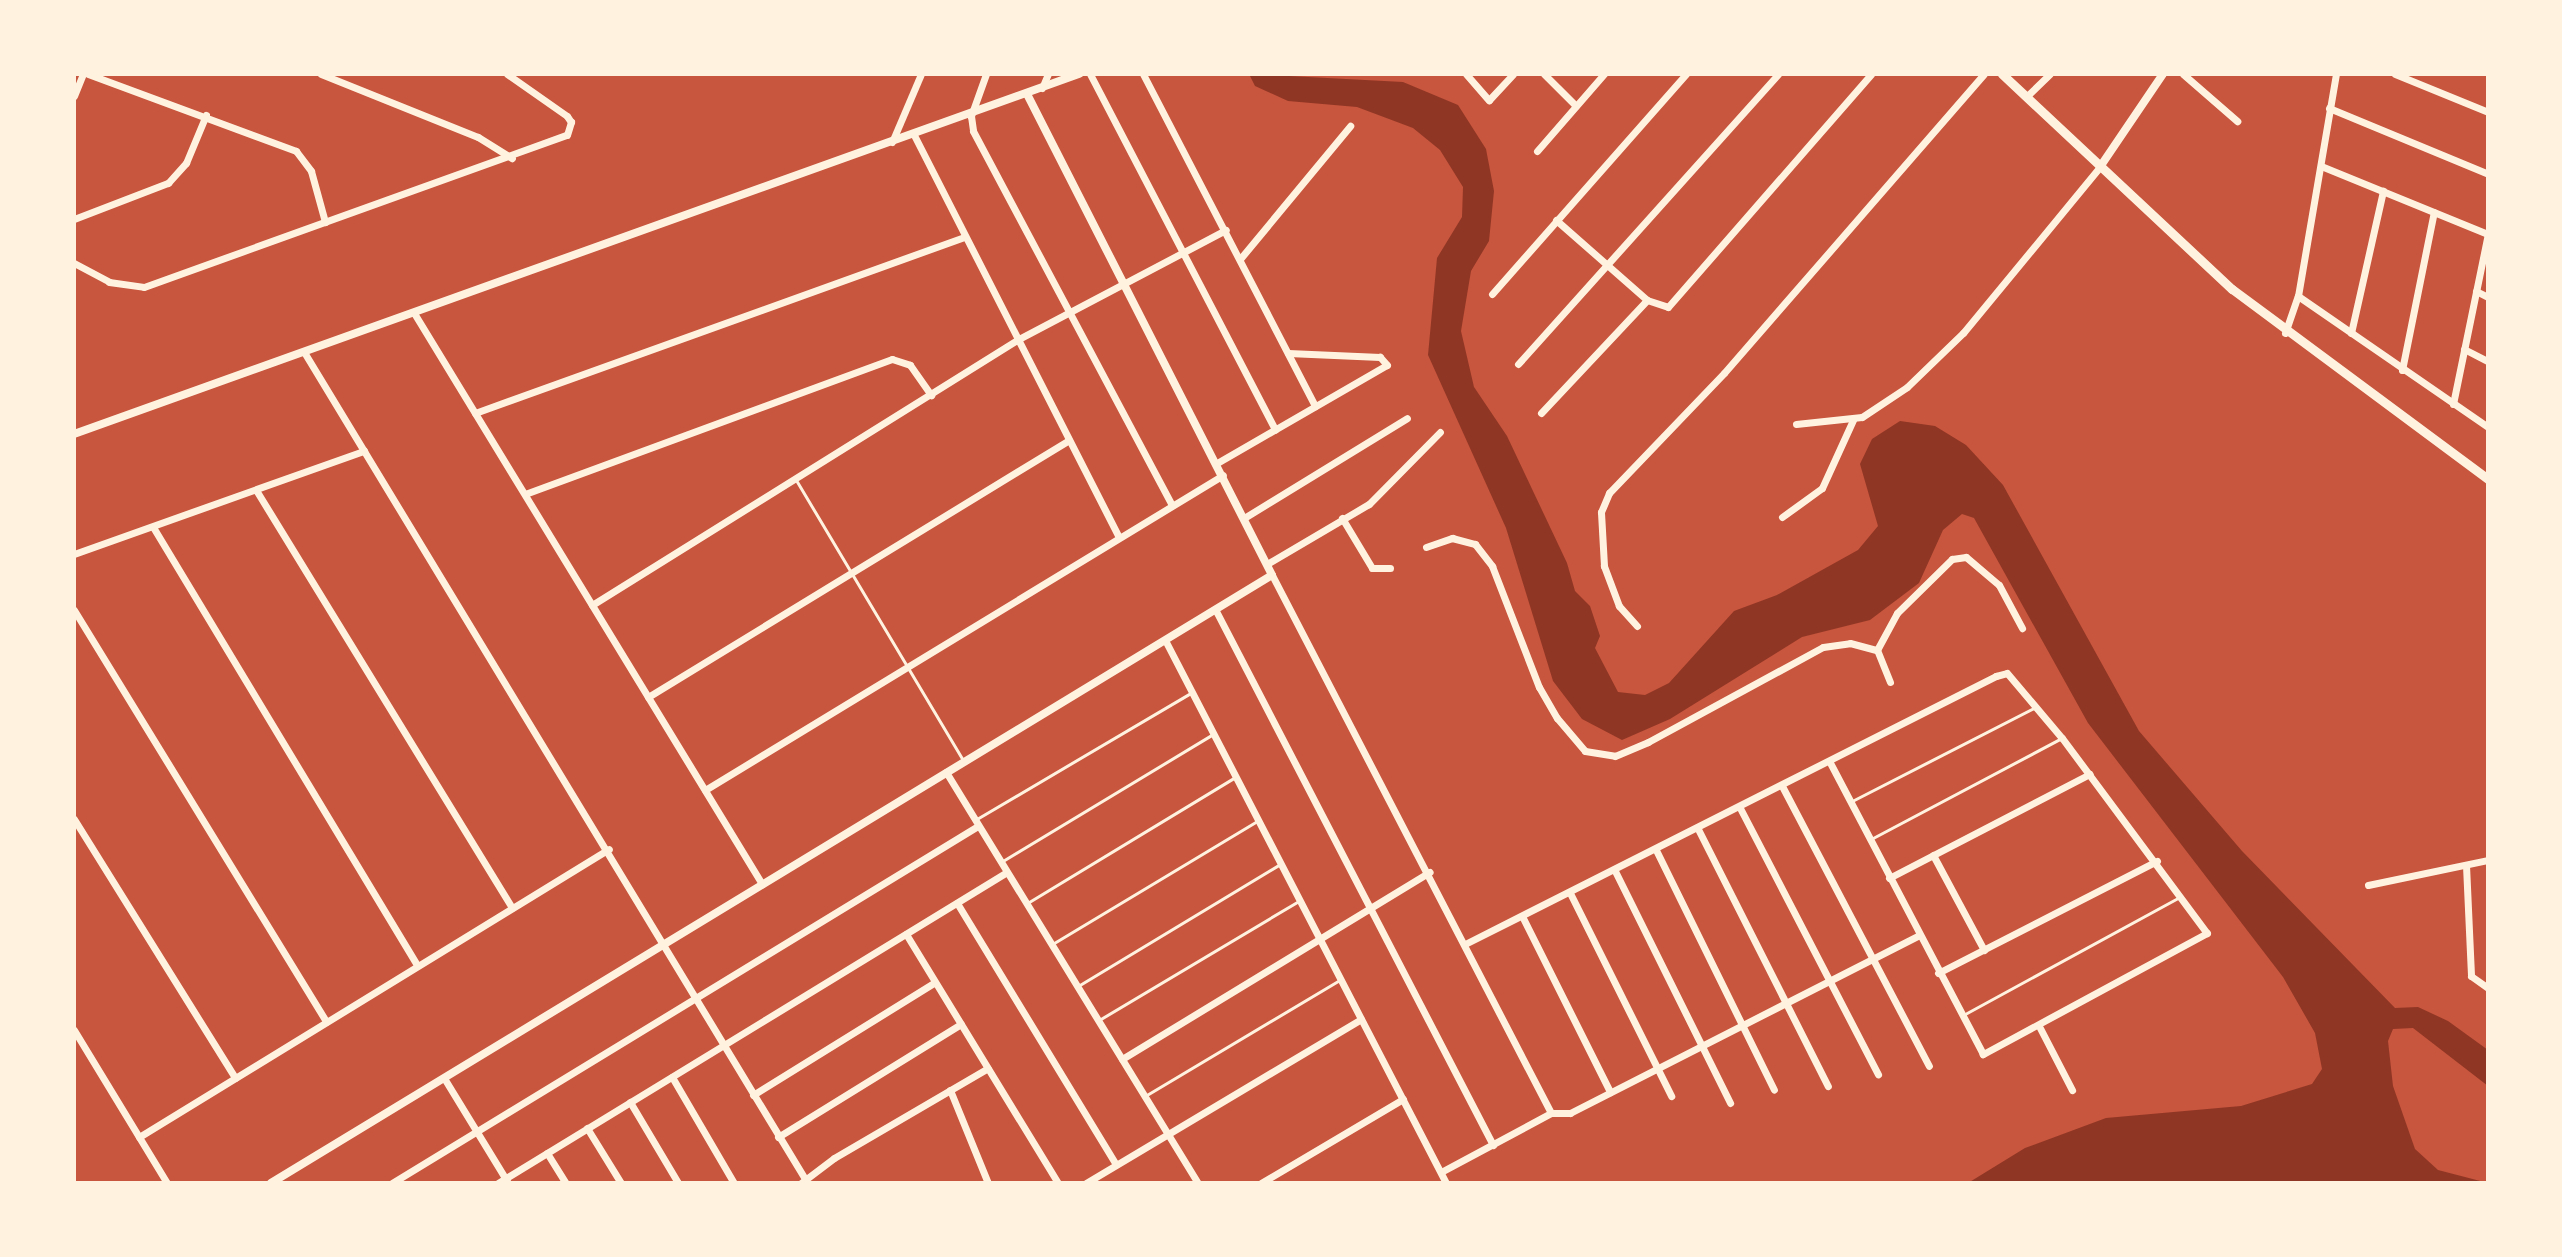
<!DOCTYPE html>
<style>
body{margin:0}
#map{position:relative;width:2562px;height:1257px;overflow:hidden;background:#c8553d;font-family:Cabin,sans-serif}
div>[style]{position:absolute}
.water>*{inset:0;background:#8f3625}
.service>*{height:3px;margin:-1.5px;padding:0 1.5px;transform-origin:1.5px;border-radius:1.5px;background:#fff3e0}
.minor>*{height:7px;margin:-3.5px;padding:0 3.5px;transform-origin:3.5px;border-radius:3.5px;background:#fff3e0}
.tertiary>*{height:8px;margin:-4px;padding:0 4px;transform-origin:4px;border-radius:4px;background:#fff3e0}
.secondary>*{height:9px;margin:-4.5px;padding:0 4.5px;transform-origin:4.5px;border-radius:4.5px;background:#fff3e0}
span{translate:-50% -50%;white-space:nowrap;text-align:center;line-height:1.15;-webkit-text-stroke:7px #fff3e0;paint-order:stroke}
.frame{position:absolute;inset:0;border:76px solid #fff3e0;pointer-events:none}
</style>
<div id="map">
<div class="water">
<i style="clip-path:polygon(1249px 74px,1403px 82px,1458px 105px,1486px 149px,1494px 191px,1489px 241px,1471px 271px,1461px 331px,1474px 387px,1507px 436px,1567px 563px,1575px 591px,1590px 606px,1600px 636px,1595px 648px,1618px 692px,1645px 695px,1669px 683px,1734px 611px,1777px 595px,1858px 550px,1878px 526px,1860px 464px,1872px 439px,1900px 421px,1935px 426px,1966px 445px,2003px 485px,2139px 731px,2242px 851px,2395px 1008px,2418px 1007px,2448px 1021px,2488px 1050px,2488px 1086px,2413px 1028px,2393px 1029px,2388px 1041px,2393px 1086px,2415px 1149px,2438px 1170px,2488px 1183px,1968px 1183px,2025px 1148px,2106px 1118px,2241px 1106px,2312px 1084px,2322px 1069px,2315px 1033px,2283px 977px,2088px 723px,1974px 518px,1962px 514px,1943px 530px,1919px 583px,1870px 620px,1802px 637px,1670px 719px,1622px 740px,1582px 719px,1553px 681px,1506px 528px,1428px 355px,1437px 258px,1462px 217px,1463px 187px,1440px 150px,1413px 128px,1357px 107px,1288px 101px,1255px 86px)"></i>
</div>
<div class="service">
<i style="left:796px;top:480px;width:328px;rotate:59.2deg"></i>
<i style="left:1852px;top:801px;width:204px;rotate:-27.1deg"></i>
<i style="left:975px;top:820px;width:252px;rotate:-30.5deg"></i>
<i style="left:1871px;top:839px;width:216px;rotate:-27.9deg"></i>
<i style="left:1001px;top:862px;width:248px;rotate:-31.1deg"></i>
<i style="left:1029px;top:902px;width:241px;rotate:-31.2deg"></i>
<i style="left:1054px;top:943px;width:237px;rotate:-31deg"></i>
<i style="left:1078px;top:986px;width:236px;rotate:-31.1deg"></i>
<i style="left:1965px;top:1014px;width:245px;rotate:-28.6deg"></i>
<i style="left:1099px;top:1020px;width:233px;rotate:-30.8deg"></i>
<i style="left:1145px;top:1096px;width:228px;rotate:-30.8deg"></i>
</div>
<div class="minor">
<i style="left:88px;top:74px;width:222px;rotate:20.3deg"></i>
<i style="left:296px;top:151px;width:25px;rotate:53deg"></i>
<i style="left:311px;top:171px;width:53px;rotate:74.6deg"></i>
<i style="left:321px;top:74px;width:169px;rotate:21.9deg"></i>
<i style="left:478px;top:137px;width:40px;rotate:32deg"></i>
<i style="left:986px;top:74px;width:45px;rotate:109.7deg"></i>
<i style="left:971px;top:116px;width:15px;rotate:82deg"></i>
<i style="left:973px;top:131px;width:424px;rotate:62deg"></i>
<i style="left:1090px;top:74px;width:401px;rotate:62.5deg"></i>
<i style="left:1143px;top:74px;width:374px;rotate:62.6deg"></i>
<i style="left:1466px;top:74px;width:35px;rotate:49deg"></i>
<i style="left:1489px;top:100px;width:35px;rotate:-47deg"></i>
<i style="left:1544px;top:74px;width:45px;rotate:45deg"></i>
<i style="left:2183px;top:74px;width:72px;rotate:41deg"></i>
<i style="left:2395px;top:74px;width:100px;rotate:22.2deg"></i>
<i style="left:1042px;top:88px;width:15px;rotate:-67deg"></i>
<i style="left:74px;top:96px;width:24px;rotate:-68deg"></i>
<i style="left:2026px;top:97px;width:33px;rotate:-44deg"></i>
<i style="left:2329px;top:108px;width:172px;rotate:22.5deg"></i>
<i style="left:914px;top:135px;width:451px;rotate:63deg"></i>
<i style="left:892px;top:142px;width:74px;rotate:-66.9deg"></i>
<i style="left:1537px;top:151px;width:102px;rotate:-49deg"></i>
<i style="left:2321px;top:166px;width:180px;rotate:22.2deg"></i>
<i style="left:74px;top:219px;width:101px;rotate:-21deg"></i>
<i style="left:168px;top:183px;width:27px;rotate:-48deg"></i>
<i style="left:186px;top:163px;width:52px;rotate:-67.4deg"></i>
<i style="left:1556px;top:220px;width:121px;rotate:41.3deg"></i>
<i style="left:1647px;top:300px;width:22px;rotate:18deg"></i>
<i style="left:1668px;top:307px;width:309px;rotate:-48.9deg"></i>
<i style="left:1240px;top:259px;width:173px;rotate:-50.4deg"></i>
<i style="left:74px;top:263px;width:40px;rotate:28deg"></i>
<i style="left:109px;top:282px;width:35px;rotate:8deg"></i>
<i style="left:144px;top:287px;width:449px;rotate:-19.8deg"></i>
<i style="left:567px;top:135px;width:14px;rotate:-73deg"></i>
<i style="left:571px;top:122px;width:7px;rotate:-124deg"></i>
<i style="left:567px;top:116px;width:73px;rotate:-145deg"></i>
<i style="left:2476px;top:291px;width:13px;rotate:27deg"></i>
<i style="left:1492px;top:294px;width:293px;rotate:-48.6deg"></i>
<i style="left:2298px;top:296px;width:231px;rotate:34.6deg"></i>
<i style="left:414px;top:313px;width:669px;rotate:58.64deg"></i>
<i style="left:2285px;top:333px;width:39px;rotate:-71deg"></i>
<i style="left:2298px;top:296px;width:225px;rotate:-80.3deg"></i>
<i style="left:2351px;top:333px;width:146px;rotate:-77.3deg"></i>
<i style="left:2464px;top:349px;width:27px;rotate:27deg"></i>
<i style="left:304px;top:352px;width:967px;rotate:58.79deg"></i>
<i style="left:1518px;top:364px;width:389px;rotate:-48.1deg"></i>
<i style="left:2402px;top:370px;width:161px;rotate:-78.6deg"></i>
<i style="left:2453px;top:404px;width:175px;rotate:-78.4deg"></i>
<i style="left:475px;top:413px;width:520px;rotate:-19.79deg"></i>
<i style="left:1541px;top:413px;width:155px;rotate:-46.8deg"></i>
<i style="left:1796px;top:424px;width:66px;rotate:-6.1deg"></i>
<i style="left:1862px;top:417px;width:54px;rotate:-33.7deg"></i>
<i style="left:1907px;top:387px;width:78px;rotate:-44deg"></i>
<i style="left:1963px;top:333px;width:215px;rotate:-50.5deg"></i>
<i style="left:1217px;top:463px;width:196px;rotate:-30deg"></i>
<i style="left:1387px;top:365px;width:11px;rotate:-131deg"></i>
<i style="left:1380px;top:357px;width:92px;rotate:-177.5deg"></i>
<i style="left:256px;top:490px;width:490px;rotate:58.5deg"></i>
<i style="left:525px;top:494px;width:391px;rotate:-20.2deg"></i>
<i style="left:892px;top:359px;width:19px;rotate:18deg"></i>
<i style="left:910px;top:365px;width:37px;rotate:55deg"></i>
<i style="left:1782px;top:517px;width:49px;rotate:-35.9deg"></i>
<i style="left:1822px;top:488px;width:75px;rotate:-65.5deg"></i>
<i style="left:1244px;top:518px;width:191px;rotate:-31.5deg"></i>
<i style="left:1342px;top:518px;width:58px;rotate:59deg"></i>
<i style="left:1372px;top:568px;width:18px"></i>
<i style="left:153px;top:527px;width:511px;rotate:58.92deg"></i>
<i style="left:1426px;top:547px;width:28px;rotate:-19deg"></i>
<i style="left:1452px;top:538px;width:24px;rotate:15deg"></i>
<i style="left:1475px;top:544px;width:28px;rotate:52deg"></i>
<i style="left:1492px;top:566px;width:130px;rotate:68.8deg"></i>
<i style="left:1539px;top:687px;width:36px;rotate:60deg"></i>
<i style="left:1557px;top:718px;width:43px;rotate:49.7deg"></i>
<i style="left:1585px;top:751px;width:30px;rotate:9deg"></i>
<i style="left:1615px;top:756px;width:36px;rotate:-23deg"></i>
<i style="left:1648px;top:742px;width:199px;rotate:-28.5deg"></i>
<i style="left:1823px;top:647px;width:27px;rotate:-8deg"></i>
<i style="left:1850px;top:643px;width:28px;rotate:15deg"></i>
<i style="left:74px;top:554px;width:308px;rotate:-19.6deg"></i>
<i style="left:1267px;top:564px;width:118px;rotate:-30.5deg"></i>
<i style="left:1369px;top:504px;width:101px;rotate:-45.4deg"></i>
<i style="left:1272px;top:575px;width:606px;rotate:62.59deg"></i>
<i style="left:592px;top:605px;width:501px;rotate:-31.94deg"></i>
<i style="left:1017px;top:340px;width:236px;rotate:-27.8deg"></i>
<i style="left:1215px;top:609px;width:604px;rotate:62.59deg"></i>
<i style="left:74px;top:610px;width:483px;rotate:58.5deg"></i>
<i style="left:1637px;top:626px;width:27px;rotate:-132deg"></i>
<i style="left:1619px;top:606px;width:43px;rotate:-110.6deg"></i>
<i style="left:1604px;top:566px;width:54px;rotate:-93.2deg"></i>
<i style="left:1601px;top:512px;width:21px;rotate:-67deg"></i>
<i style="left:1609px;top:493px;width:166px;rotate:-46.2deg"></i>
<i style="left:1724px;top:373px;width:396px;rotate:-49deg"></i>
<i style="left:1165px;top:640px;width:611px;rotate:62.64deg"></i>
<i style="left:1890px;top:682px;width:35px;rotate:-112deg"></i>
<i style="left:1877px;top:650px;width:42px;rotate:-61.6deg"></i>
<i style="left:1897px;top:613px;width:77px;rotate:-44.5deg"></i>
<i style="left:1952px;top:559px;width:14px;rotate:-8deg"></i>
<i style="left:1966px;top:557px;width:43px;rotate:40.3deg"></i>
<i style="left:1999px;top:585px;width:49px;rotate:61.9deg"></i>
<i style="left:648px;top:697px;width:493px;rotate:-31.4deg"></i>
<i style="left:946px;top:772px;width:482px;rotate:58.5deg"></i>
<i style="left:1782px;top:786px;width:316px;rotate:62.3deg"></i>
<i style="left:705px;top:790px;width:606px;rotate:-31.3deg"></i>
<i style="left:1740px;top:808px;width:300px;rotate:62.6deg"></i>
<i style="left:74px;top:819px;width:305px;rotate:58.1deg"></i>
<i style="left:1698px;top:829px;width:288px;rotate:63.2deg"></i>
<i style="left:1656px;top:850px;width:267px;rotate:63.8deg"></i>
<i style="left:1933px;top:855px;width:108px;rotate:61.8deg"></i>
<i style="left:2466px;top:865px;width:111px;rotate:87.4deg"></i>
<i style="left:2471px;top:976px;width:21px;rotate:35deg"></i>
<i style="left:1615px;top:871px;width:259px;rotate:63.6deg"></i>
<i style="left:1889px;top:878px;width:226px;rotate:-27.4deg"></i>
<i style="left:2368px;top:885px;width:123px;rotate:-11.8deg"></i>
<i style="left:1570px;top:893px;width:227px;rotate:63.5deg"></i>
<i style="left:957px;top:903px;width:306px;rotate:58.7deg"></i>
<i style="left:1522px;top:916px;width:197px;rotate:63.4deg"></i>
<i style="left:906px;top:934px;width:292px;rotate:58.6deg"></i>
<i style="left:1465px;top:944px;width:595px;rotate:-26.78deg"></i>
<i style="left:1996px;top:676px;width:11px;rotate:-15deg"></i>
<i style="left:2007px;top:673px;width:85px;rotate:49.8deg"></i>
<i style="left:2062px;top:738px;width:243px;rotate:53.4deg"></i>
<i style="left:2207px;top:933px;width:255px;rotate:151.6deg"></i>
<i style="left:1983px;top:1054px;width:330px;rotate:-117.7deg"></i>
<i style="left:1938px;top:973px;width:246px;rotate:-27.1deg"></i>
<i style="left:2040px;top:1028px;width:70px;rotate:62.7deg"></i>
<i style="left:74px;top:1030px;width:179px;rotate:58.7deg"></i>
<i style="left:1122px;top:1059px;width:360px;rotate:-31.3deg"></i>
<i style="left:672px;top:1077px;width:123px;rotate:59.7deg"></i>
<i style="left:444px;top:1078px;width:123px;rotate:58.6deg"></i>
<i style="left:950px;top:1090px;width:100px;rotate:67.8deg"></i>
<i style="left:753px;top:1095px;width:214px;rotate:-31.8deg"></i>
<i style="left:630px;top:1102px;width:94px;rotate:59.3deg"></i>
<i style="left:587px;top:1128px;width:65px;rotate:58.3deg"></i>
<i style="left:139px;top:1137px;width:551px;rotate:-31.5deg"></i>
<i style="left:778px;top:1137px;width:215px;rotate:-31.7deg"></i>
<i style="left:547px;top:1153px;width:36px;rotate:58deg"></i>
<i style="left:1441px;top:1172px;width:125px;rotate:-28.2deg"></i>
<i style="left:1551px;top:1113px;width:19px"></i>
<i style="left:1570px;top:1113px;width:392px;rotate:-27deg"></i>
<i style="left:392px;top:1183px;width:686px;rotate:-31.35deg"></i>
<i style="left:498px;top:1183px;width:596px;rotate:-31.43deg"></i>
<i style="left:801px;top:1183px;width:41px;rotate:-37.1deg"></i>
<i style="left:834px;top:1158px;width:178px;rotate:-30.3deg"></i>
<i style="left:1086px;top:1183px;width:320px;rotate:-30.8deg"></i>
<i style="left:1261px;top:1183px;width:165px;rotate:-30.6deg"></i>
</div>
<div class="tertiary">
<i style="left:2100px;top:167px;width:112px;rotate:-55.9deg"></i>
<i style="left:74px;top:434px;width:1068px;rotate:-19.71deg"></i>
<i style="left:271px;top:1183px;width:1171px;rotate:-31.27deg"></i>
<i style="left:1272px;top:575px;width:540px;rotate:-116.99deg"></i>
</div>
<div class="secondary">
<i style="left:2002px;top:74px;width:315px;rotate:43.1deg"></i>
<i style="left:2232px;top:289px;width:319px;rotate:36.6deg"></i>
</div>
<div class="frame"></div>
</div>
